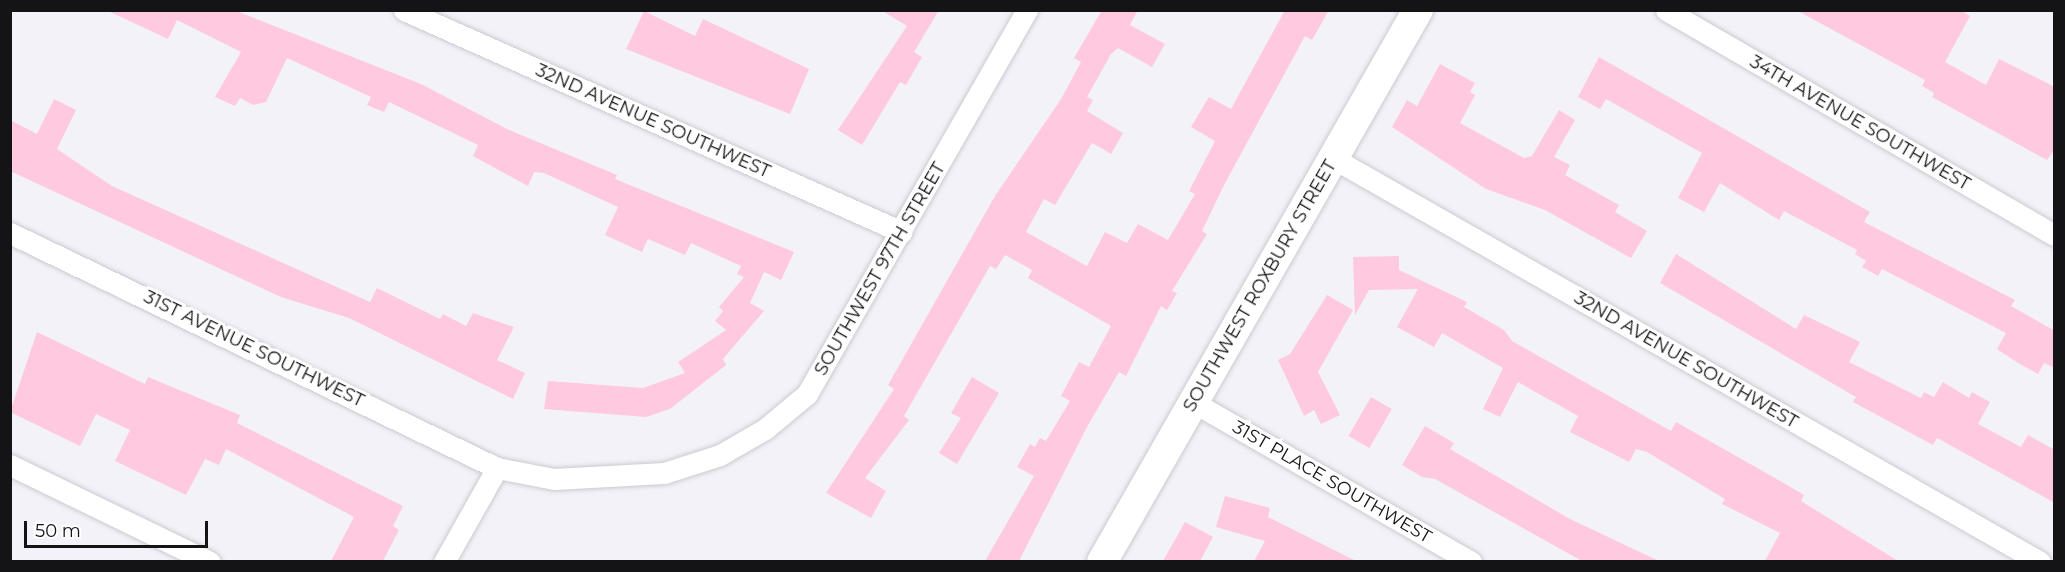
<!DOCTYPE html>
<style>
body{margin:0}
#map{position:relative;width:2065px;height:572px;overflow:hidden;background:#f3f2f9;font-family:Montserrat,sans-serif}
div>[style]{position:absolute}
.building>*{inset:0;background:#ffc9e0;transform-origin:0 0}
.roads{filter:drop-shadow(0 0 2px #cbcad0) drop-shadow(0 0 2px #cbcad0)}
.street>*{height:21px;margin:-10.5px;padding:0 10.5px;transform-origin:10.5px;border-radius:10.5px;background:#fff}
.secondary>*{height:30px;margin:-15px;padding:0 15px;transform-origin:15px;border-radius:15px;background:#fff}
span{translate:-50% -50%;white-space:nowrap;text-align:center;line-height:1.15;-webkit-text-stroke:6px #fff;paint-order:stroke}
.street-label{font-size:18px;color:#141315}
.frame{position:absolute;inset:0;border:12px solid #141315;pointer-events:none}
.scale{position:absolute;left:24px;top:521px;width:184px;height:27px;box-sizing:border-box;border:3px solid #141315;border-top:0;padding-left:8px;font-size:18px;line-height:21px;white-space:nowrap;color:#141315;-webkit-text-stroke:4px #fff;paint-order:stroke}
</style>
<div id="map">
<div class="building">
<i style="clip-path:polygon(106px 10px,234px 10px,421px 84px,507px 129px,617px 175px,615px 179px,794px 252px,781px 280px,764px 272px,750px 303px,764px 311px,723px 359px,726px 365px,670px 409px,646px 417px,544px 409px,548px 381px,643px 388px,685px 373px,678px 362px,726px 330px,715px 321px,723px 311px,719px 307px,744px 277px,737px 274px,741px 266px,691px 243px,685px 255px,648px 239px,642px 252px,605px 235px,618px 207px,544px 173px,534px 172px,528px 186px,473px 156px,478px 145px,389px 102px,384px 112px,367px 105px,371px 97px,287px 58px,266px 102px,253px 105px,240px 98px,235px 106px,215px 97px,241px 52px,177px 20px,168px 39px)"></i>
<i style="clip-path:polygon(881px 10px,939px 10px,914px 52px,922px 57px,906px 85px,900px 82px,862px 145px,838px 130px,907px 26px)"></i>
<i style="clip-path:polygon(1102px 10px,1138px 10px,1130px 25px,1165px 44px,1152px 67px,1118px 48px,1111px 54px,1087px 97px,1093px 100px,1087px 111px,1123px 133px,1111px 154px,1092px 143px,1055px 205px,1044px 199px,1026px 232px,1087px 266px,1105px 232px,1127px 243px,1138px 224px,1168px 240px,1195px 194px,1189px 191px,1215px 141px,1191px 127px,1209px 97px,1231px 109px,1285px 10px,1329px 10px,1312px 40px,1305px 36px,1224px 185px,1202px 231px,1207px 234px,1172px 291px,1177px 293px,1167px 310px,1161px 306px,1126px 376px,1119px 372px,1087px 427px,1019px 561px,985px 561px,1034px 476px,1017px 467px,1030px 444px,1035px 447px,1040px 438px,1046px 441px,1070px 401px,1061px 396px,1079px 362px,1089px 367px,1111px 326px,1028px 278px,1032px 270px,1005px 255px,996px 269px,990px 266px,904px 416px,909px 420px,865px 478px,886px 491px,871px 518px,826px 493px,894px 389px,888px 385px,995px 196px,1061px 99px,1081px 62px,1074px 58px)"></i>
<i style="clip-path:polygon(1796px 10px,1960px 10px,1970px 16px,1945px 62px,1986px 85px,1999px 59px,2055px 87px,2055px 149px,2047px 160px,1932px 97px,1934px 93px,1922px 86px,1925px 80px)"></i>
<i style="clip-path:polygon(644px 11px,695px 36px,703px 19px,809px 69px,790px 114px,626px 49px)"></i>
<i style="clip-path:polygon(1599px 57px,1870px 212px,1864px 222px,2015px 300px,2011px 306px,2055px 331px,2055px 368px,2044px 363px,2038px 374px,2018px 363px,1997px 349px,2006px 333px,1882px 269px,1878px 276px,1862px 267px,1866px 261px,1855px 254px,1857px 250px,1784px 211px,1779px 220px,1720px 183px,1704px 212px,1678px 198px,1702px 153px,1606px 99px,1600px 109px,1578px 97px)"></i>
<i style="clip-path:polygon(1440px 64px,1475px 83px,1470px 92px,1475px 95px,1460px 123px,1524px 158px,1532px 156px,1559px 110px,1575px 120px,1554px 157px,1570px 165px,1565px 175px,1619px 205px,1615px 212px,1647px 231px,1631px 258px,1545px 210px,1486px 189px,1392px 127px,1407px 100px,1417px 106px)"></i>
<i style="clip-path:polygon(54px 99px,76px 110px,57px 149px,112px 186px,370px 302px,377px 288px,440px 319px,443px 314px,466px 326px,473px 313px,514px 327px,497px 360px,525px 373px,513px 399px,349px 318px,281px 297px,10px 171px,10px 120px,37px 134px)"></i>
<i style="clip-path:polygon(1676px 254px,1796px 329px,1804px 315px,1860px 342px,1849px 362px,1921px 398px,1924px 392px,1934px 397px,1943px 382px,1969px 398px,1972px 392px,1990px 402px,1978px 424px,2021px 447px,2028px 435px,2055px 450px,2055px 503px,1937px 438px,1933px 445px,1853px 402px,1856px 397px,1660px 283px)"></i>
<i style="clip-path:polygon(1399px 256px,1399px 270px,1467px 302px,1464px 307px,1504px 330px,1512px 341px,1671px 431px,1676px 422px,1775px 478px,1804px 495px,1801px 501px,1898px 561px,1765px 561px,1780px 533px,1722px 504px,1725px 499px,1647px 452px,1636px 449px,1629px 462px,1570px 432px,1578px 416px,1518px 382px,1500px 417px,1483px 409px,1503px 368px,1442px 333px,1434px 347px,1397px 327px,1418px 289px,1369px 290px,1355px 315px,1353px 257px)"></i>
<i style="clip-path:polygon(1327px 295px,1353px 310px,1318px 372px,1340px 415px,1321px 424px,1314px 410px,1304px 416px,1278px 360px,1290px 354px)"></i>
<i style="clip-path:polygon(37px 332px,145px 384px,148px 377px,240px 415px,237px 423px,403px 506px,393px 526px,399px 530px,383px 561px,331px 561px,354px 517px,226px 449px,219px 465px,205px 459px,186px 495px,115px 461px,130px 430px,96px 414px,80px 446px,10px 412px)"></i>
<i style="clip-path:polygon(972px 377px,999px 393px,957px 464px,939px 453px,961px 418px,951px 413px)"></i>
<i style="left:1371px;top:397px;width:24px;height:45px;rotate:30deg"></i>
<i style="clip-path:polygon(1425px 426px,1454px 443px,1450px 449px,1570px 519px,1659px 561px,1582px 561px,1435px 479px,1422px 477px,1402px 465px)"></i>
<i style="clip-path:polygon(1225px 496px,1270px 508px,1268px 517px,1356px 561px,1254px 561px,1265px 541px,1216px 527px)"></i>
<i style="clip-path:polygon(1185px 522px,1213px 537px,1200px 561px,1163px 561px)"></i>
</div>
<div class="roads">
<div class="street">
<i style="left:404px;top:10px;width:545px;rotate:24.03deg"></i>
<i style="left:1666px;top:10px;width:449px;rotate:30.1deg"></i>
<i style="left:1333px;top:158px;width:814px;rotate:29.74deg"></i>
<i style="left:10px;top:233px;width:541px;rotate:25.76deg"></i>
<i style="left:497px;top:468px;width:58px;rotate:10.9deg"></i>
<i style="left:554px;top:479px;width:110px;rotate:-3.1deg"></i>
<i style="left:664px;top:473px;width:59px;rotate:-17.8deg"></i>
<i style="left:720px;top:455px;width:52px;rotate:-30deg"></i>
<i style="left:765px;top:429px;width:55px;rotate:-39.8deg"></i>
<i style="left:807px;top:394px;width:443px;rotate:-60.2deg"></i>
<i style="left:1193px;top:402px;width:321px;rotate:29.9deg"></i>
<i style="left:10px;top:465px;width:222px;rotate:25.9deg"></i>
<i style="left:444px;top:562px;width:108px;rotate:-60.6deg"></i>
</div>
<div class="secondary">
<i style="left:1102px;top:562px;width:636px;rotate:-60.21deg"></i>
</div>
</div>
<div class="street-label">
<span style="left:653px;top:121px;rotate:24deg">32ND AVENUE SOUTHWEST</span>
<span style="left:1860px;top:123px;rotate:30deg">34TH AVENUE SOUTHWEST</span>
<span style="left:880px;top:269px;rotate:-60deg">SOUTHWEST 97TH STREET</span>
<span style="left:1260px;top:286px;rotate:-60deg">SOUTHWEST ROXBURY STREET</span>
<span style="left:254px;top:349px;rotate:26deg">31ST AVENUE SOUTHWEST</span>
<span style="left:1686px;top:360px;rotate:30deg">32ND AVENUE SOUTHWEST</span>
<span style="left:1332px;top:482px;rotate:30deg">31ST PLACE SOUTHWEST</span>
</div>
<div class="frame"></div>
<div class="scale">50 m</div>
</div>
